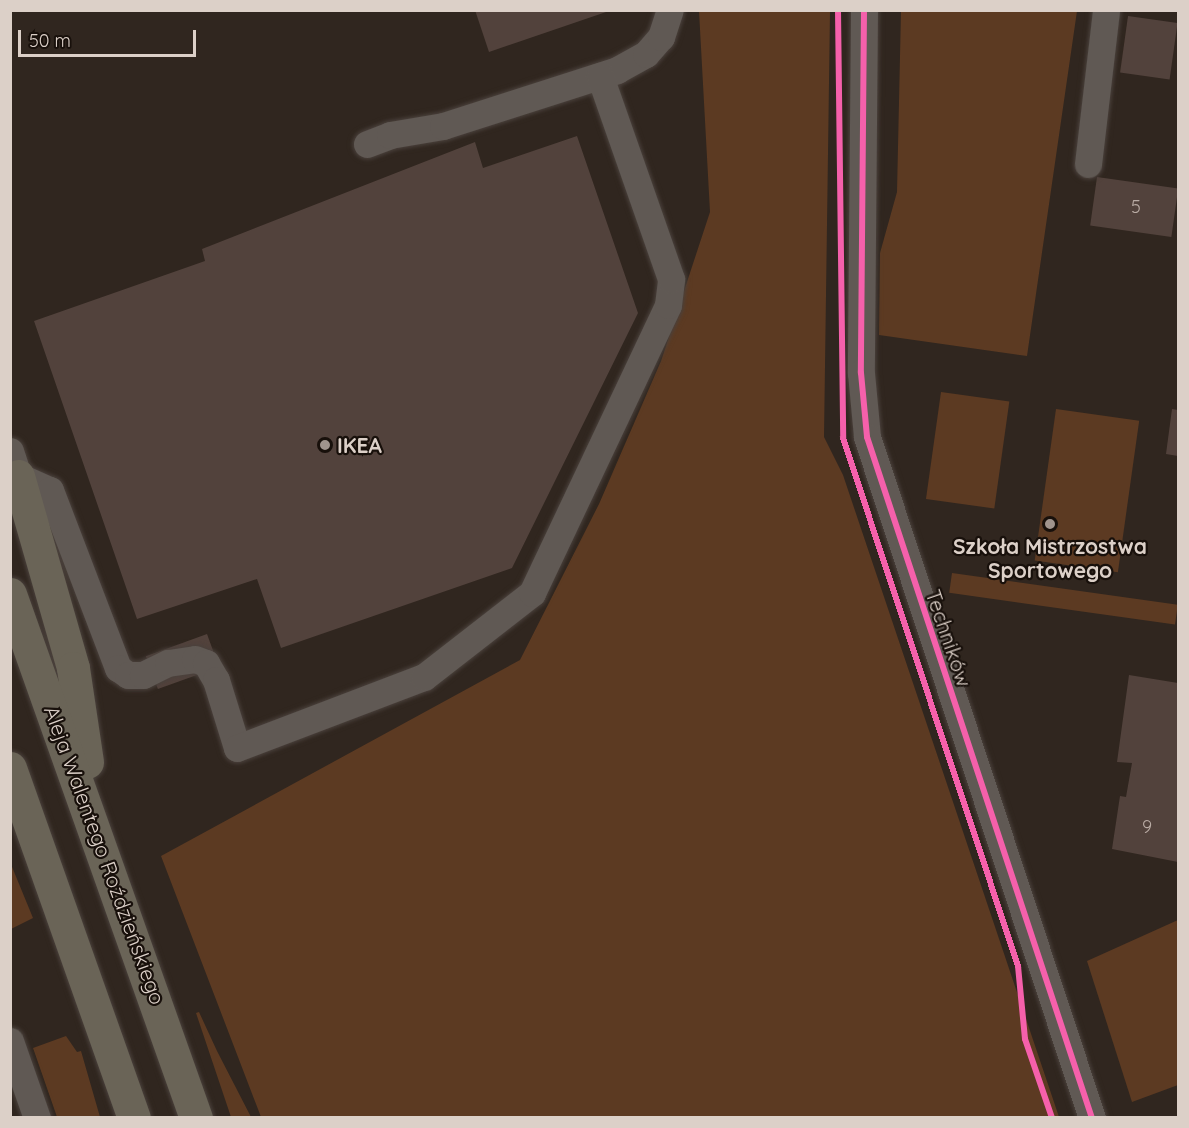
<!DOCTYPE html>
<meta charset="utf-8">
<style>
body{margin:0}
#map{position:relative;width:1189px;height:1128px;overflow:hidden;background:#30261f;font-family:Quicksand,sans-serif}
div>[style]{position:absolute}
.green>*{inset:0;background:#5c3a22;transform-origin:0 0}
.building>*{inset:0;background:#52423c;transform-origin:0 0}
.roads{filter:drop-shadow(0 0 2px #4a413c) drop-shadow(0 0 2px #4a413c)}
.minor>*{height:27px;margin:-13.5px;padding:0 13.5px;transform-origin:13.5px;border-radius:13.5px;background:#605954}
.highway>*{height:33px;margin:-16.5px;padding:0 16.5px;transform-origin:16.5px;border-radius:16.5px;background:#6a6457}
.cycleway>*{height:6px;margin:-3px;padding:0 3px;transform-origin:3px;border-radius:3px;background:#f560ab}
.dots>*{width:16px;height:16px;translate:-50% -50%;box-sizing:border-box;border:3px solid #18100b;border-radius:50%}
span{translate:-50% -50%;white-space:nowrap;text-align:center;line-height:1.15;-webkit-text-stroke:4.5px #18100b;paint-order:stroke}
.number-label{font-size:18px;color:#baaca5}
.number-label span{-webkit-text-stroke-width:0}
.poi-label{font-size:21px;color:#dcd0c8;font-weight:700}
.left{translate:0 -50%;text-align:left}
.street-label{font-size:21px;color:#dcd0c8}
.frame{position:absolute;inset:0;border:12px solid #dcd0c8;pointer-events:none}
.scale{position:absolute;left:18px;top:30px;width:178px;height:27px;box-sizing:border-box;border:3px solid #dcd0c8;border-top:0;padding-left:8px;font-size:18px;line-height:21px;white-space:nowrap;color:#dcd0c8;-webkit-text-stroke:4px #18100b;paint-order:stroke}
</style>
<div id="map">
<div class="green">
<i style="clip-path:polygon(699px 11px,830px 11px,824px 437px,843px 475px,1059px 1117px,261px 1117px,161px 856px,520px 660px,599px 504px,661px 361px,710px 212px)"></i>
<i style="clip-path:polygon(901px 11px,1077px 11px,1027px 356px,879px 335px,880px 253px,897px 192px)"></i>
<i style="left:941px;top:392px;width:69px;height:108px;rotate:8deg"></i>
<i style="left:1056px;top:409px;width:84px;height:153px;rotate:8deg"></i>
<i style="left:952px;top:573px;width:228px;height:20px;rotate:8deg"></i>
<i style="clip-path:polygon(10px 862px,33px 918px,11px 929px,10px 929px)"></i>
<i style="clip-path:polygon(1178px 920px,1178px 1085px,1132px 1102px,1087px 961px)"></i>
<i style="clip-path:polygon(199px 1012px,217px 1051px,251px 1117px,231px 1117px,196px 1013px)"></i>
<i style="clip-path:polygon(66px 1036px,77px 1052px,81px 1051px,100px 1117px,57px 1117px,33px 1048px)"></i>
</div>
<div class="building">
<i style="clip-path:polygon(475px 10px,609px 10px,609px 11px,489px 52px)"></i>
<i style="left:1128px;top:16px;width:50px;height:57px;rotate:8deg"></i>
<i style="clip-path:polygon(577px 136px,638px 313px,512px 568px,281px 648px,257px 579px,137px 619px,34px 321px,205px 261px,202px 249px,475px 142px,483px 168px)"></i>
<i style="left:1097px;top:177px;width:82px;height:49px;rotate:8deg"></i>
<i style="clip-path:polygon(1172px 409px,1178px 410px,1178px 456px,1166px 454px)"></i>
<i style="left:207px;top:634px;width:35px;height:65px;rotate:70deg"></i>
<i style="clip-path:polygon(1129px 675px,1178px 683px,1178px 862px,1112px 849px,1120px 796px,1126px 797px,1132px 763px,1117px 762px)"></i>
</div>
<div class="roads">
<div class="minor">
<i style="left:864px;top:10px;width:363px;rotate:90.5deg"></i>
<i style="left:861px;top:373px;width:64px;rotate:84.6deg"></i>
<i style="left:867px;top:437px;width:717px;rotate:71.72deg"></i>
<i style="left:367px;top:144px;width:25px;rotate:-21deg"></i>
<i style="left:390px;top:135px;width:54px;rotate:-9.6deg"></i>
<i style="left:443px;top:126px;width:183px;rotate:-17.8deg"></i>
<i style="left:617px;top:70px;width:33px;rotate:-29deg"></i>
<i style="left:646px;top:54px;width:23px;rotate:-49deg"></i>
<i style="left:661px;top:37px;width:28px;rotate:-72deg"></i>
<i style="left:1088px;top:164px;width:155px;rotate:-83.3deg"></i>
<i style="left:10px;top:451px;width:26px;rotate:72deg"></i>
<i style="left:18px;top:476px;width:35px;rotate:24deg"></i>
<i style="left:50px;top:490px;width:191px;rotate:69.1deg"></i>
<i style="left:118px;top:668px;width:12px;rotate:35deg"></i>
<i style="left:128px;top:675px;width:15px"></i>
<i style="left:143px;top:675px;width:28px;rotate:-26deg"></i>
<i style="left:168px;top:663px;width:27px;rotate:-8deg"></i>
<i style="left:195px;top:659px;width:12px;rotate:20deg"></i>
<i style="left:206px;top:663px;width:20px;rotate:60deg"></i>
<i style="left:216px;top:680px;width:71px;rotate:72.8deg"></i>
<i style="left:237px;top:748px;width:200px;rotate:-20.8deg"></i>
<i style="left:424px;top:677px;width:137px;rotate:-37.9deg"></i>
<i style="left:532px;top:593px;width:318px;rotate:-64.7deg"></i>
<i style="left:668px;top:305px;width:26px;rotate:-83deg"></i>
<i style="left:671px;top:279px;width:215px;rotate:-109.3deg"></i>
<i style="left:10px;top:1041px;width:82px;rotate:70.7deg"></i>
</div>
<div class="highway">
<i style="left:18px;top:476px;width:200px;rotate:74deg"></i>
<i style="left:73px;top:668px;width:95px;rotate:81.5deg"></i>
<i style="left:10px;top:594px;width:556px;rotate:70.46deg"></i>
<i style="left:10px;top:768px;width:371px;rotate:70.5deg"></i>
</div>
</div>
<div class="cycleway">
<i style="left:838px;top:10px;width:428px;rotate:89.3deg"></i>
<i style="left:843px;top:438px;width:556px;rotate:71.66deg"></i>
<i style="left:1018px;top:966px;width:73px;rotate:84.5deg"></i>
<i style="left:1025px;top:1039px;width:83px;rotate:71.1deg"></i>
<i style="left:864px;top:10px;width:363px;rotate:90.5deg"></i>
<i style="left:861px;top:373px;width:64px;rotate:84.6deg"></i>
<i style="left:867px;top:437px;width:717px;rotate:71.72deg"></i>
</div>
<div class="dots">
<i style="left:325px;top:445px;background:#a0948d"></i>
<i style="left:1050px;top:524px;background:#a0948d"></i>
</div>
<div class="number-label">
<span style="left:1136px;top:207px">5</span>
<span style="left:1147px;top:827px">9</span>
</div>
<div class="poi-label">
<span class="left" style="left:337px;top:445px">IKEA</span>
<span style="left:1050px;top:558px">Szkoła Mistrzostwa<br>Sportowego</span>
</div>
<div class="street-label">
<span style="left:949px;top:638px;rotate:71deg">Techników</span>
<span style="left:105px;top:855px;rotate:70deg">Aleja Walentego Roździeńskiego</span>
</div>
<div class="frame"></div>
<div class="scale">50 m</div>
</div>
